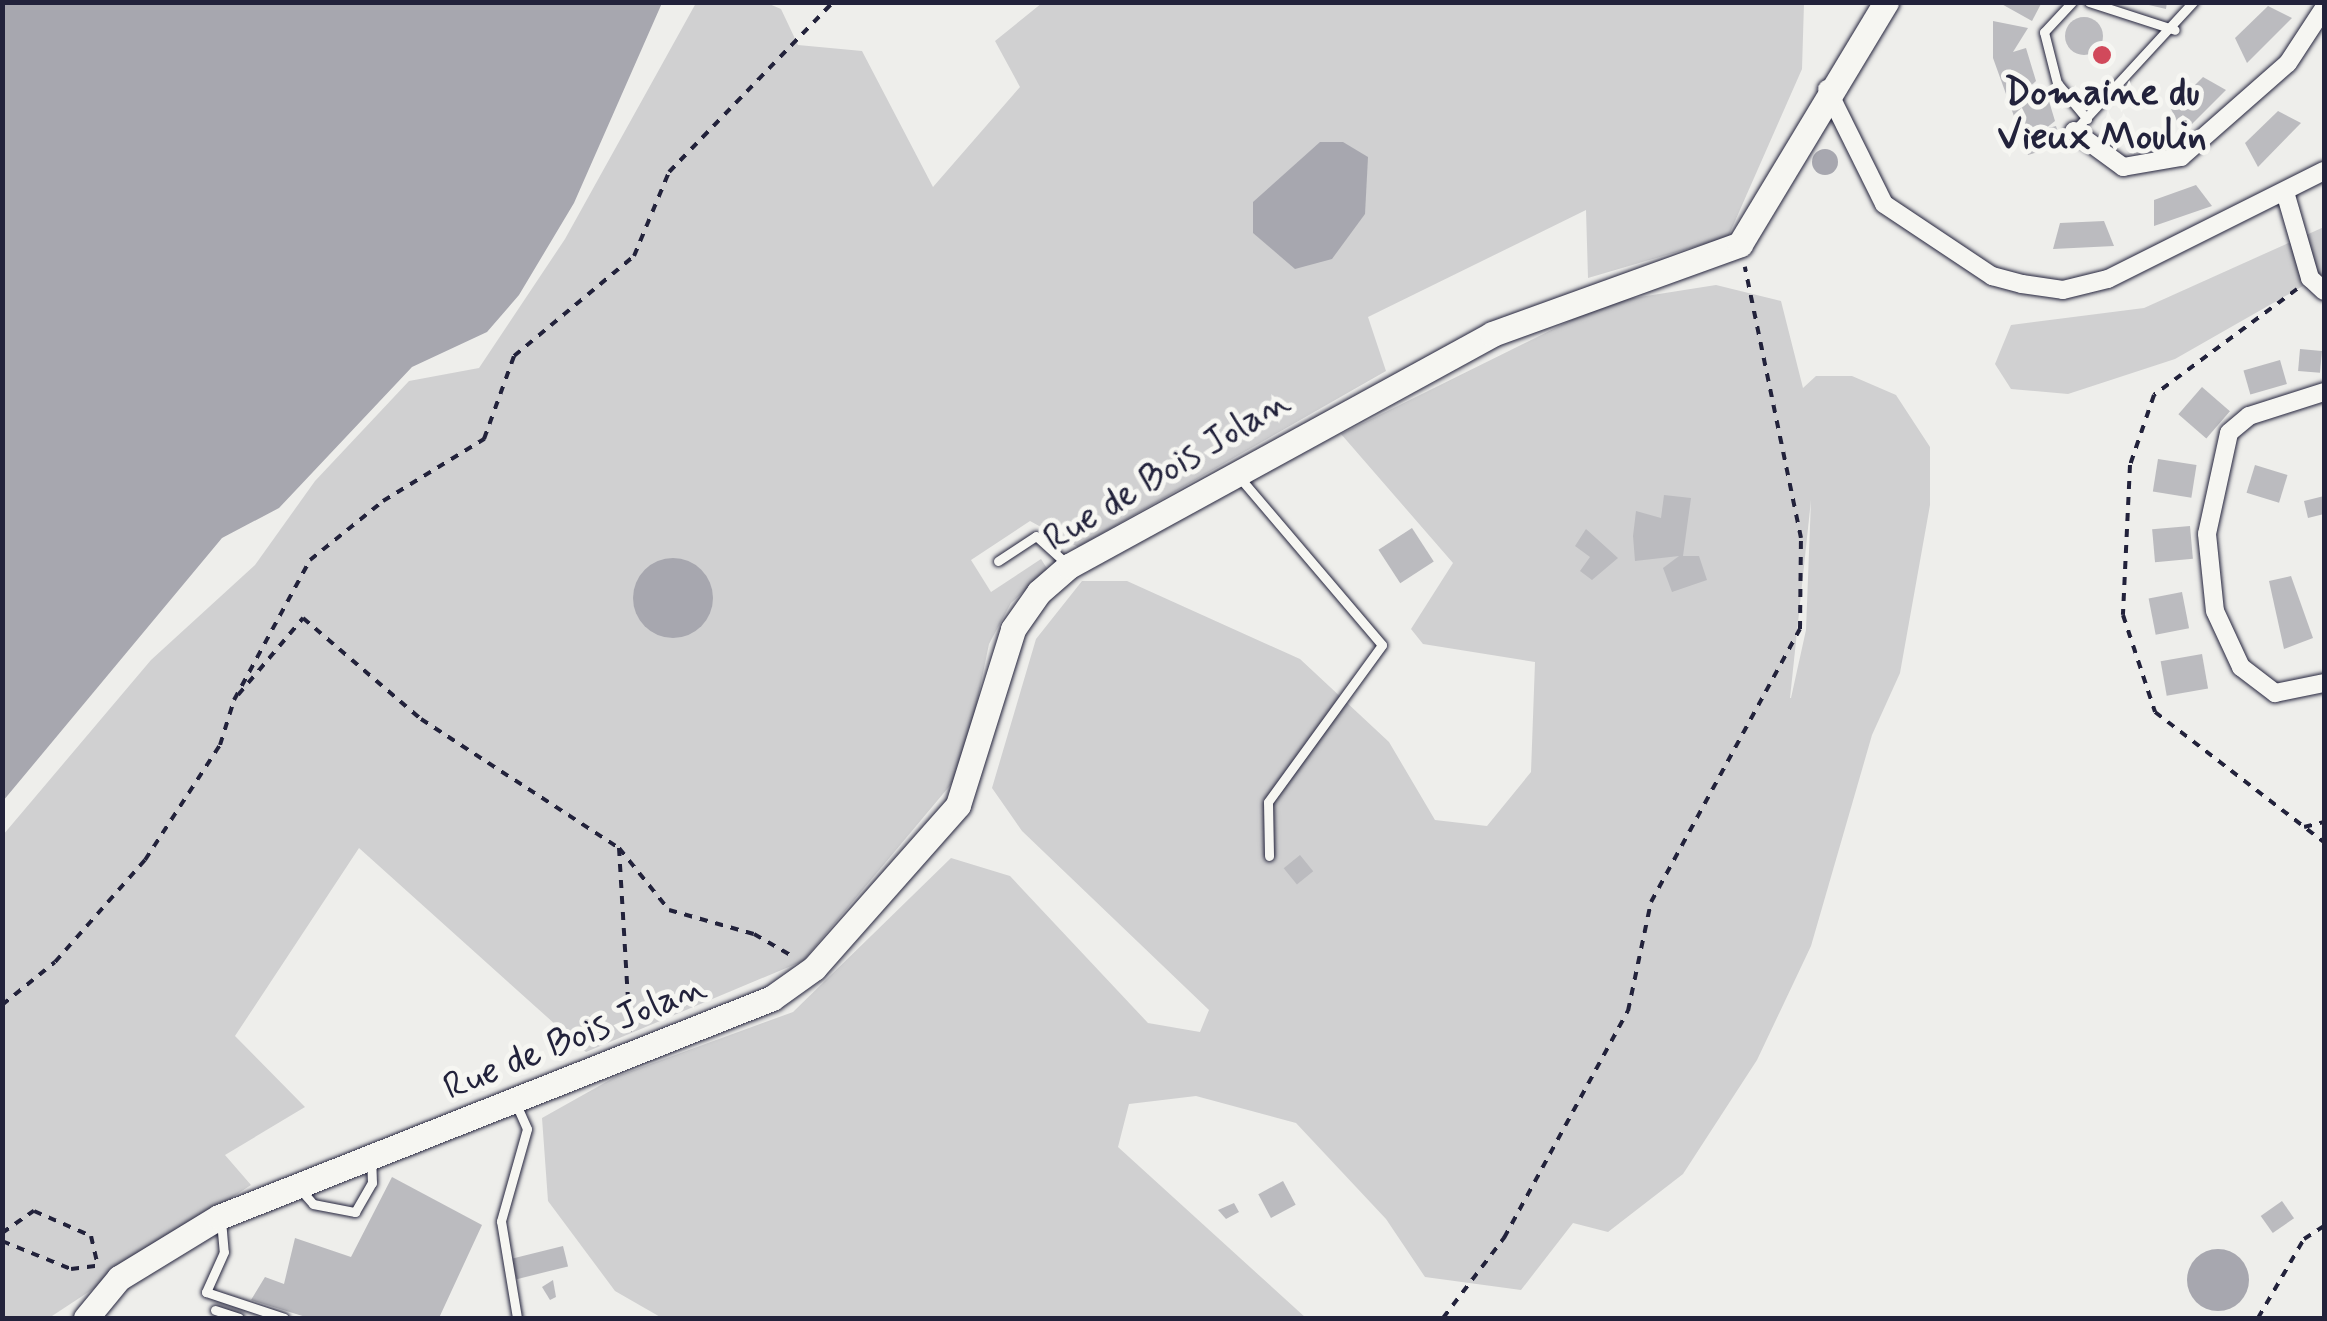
<!DOCTYPE html>
<style>
body{margin:0}
#map{position:relative;width:2327px;height:1321px;overflow:hidden;background:#eeeeeb;font-family:Mynerve,sans-serif}
div>[style]{position:absolute}
.green>*{inset:0;background:#d0d0d1}
.water>*{inset:0;background:#a7a7af}
.round{border-radius:50%}
.building>*{inset:0;background:#bbbbbf;transform-origin:0 0}
.path>*{height:4px;margin-top:-2px;transform-origin:0;background:repeating-linear-gradient(90deg,#22223b 0 8px,transparent 0 16px)}
.roads{filter:drop-shadow(0 0 2px #22223b) drop-shadow(0 0 2px #22223b)}
.lane>*{height:9px;margin:-4.5px;padding:0 4.5px;transform-origin:4.5px;border-radius:4.5px;background:#f6f6f2}
.street>*{height:18px;margin:-9px;padding:0 9px;transform-origin:9px;border-radius:9px;background:#f6f6f2}
.secondary>*{height:25px;margin:-12.5px;padding:0 12.5px;transform-origin:12.5px;border-radius:12.5px;background:#f6f6f2}
.dots>*{width:28px;height:28px;translate:-50% -50%;box-sizing:border-box;border:5px solid #f6f6f2;border-radius:50%}
span{translate:-50% -50%;white-space:nowrap;text-align:center;line-height:1.15;-webkit-text-stroke:10px #f6f6f2;paint-order:stroke}
.poi-label{font-size:38px;color:#22223b;font-weight:700}
.street-label{font-size:38px;color:#22223b}
.frame{position:absolute;inset:0;border:5px solid #22223b;pointer-events:none}
</style>
<div id="map">
<div class="green">
<i style="clip-path:polygon(696px 3px,767px 3px,781px 9px,798px 45px,862px 51px,933px 187px,1020px 87px,995px 41px,1042px 3px,1804px 3px,1802px 69px,1728px 237px,1588px 278px,1586px 210px,1368px 317px,1386px 371px,1078px 547px,1030px 521px,971px 560px,991px 592px,1041px 559px,1048px 570px,1011px 603px,989px 644px,963px 770px,803px 961px,586px 1052px,359px 848px,235px 1036px,305px 1107px,225px 1155px,251px 1185px,49px 1318px,3px 1318px,3px 835px,151px 660px,255px 565px,315px 481px,409px 381px,479px 368px,565px 239px)"></i>
<i style="clip-path:polygon(2324px 227px,2324px 274px,2175px 359px,2068px 394px,2011px 389px,1995px 364px,2011px 325px,2144px 308px)"></i>
<i style="clip-path:polygon(evenodd,1716px 285px,1781px 301px,1803px 388px,1816px 376px,1852px 376px,1896px 395px,1930px 447px,1930px 505px,1900px 673px,1872px 735px,1811px 946px,1757px 1060px,1683px 1174px,1608px 1232px,1573px 1223px,1521px 1290px,1425px 1277px,1386px 1219px,1296px 1123px,1196px 1096px,1129px 1104px,1118px 1147px,1306px 1318px,662px 1318px,615px 1291px,548px 1201px,542px 1118px,615px 1077px,793px 1012px,951px 858px,1010px 876px,1148px 1023px,1200px 1032px,1209px 1010px,1022px 831px,992px 788px,1036px 639px,1082px 581px,1127px 581px,1300px 659px,1389px 742px,1435px 820px,1487px 826px,1531px 772px,1535px 662px,1423px 644px,1411px 629px,1453px 563px,1341px 434px,1608px 302px,1716px 285px,1811px 500px,1806px 630px,1791px 698px,1790px 698px,1811px 500px)"></i>
</div>
<div class="water">
<i style="clip-path:polygon(3px 2px,662px 3px,574px 203px,519px 295px,487px 332px,412px 367px,279px 508px,222px 538px,3px 801px)"></i>
<i style="clip-path:polygon(1343px 142px,1368px 157px,1365px 214px,1332px 259px,1295px 269px,1253px 233px,1253px 202px,1320px 142px)"></i>
<i class="round" style="left:1812px;top:149px;width:26px;height:26px"></i>
<i class="round" style="left:633px;top:558px;width:80px;height:80px"></i>
<i class="round" style="left:2187px;top:1249px;width:62px;height:62px"></i>
</div>
<div class="building">
<i style="clip-path:polygon(1998px 2px,2042px 2px,2032px 21px)"></i>
<i style="clip-path:polygon(2136px 2px,2167px 2px,2166px 9px)"></i>
<i style="clip-path:polygon(2268px 6px,2292px 18px,2247px 63px,2235px 38px)"></i>
<i class="round" style="left:2065px;top:17px;width:38px;height:38px"></i>
<i style="clip-path:polygon(1993px 21px,2028px 28px,2013px 52px,2026px 48px,2036px 81px,2025px 91px,2037px 87px,2042px 103px,2049px 101px,2055px 121px,2045px 129px,2056px 126px,2062px 145px,2028px 155px,1993px 58px)"></i>
<i style="clip-path:polygon(2203px 77px,2226px 90px,2183px 133px,2171px 109px)"></i>
<i style="clip-path:polygon(2278px 111px,2301px 123px,2258px 167px,2245px 143px)"></i>
<i style="clip-path:polygon(2196px 185px,2212px 206px,2154px 226px,2154px 200px)"></i>
<i style="clip-path:polygon(2104px 221px,2114px 246px,2053px 249px,2060px 223px)"></i>
<i style="left:2300px;top:349px;width:22px;height:22px;rotate:5deg"></i>
<i style="left:2280px;top:360px;width:25px;height:38px;rotate:74deg"></i>
<i style="left:2202px;top:387px;width:37px;height:36px;rotate:41deg"></i>
<i style="left:2158px;top:459px;width:39px;height:33px;rotate:9deg"></i>
<i style="left:2255px;top:465px;width:34px;height:29px;rotate:17deg"></i>
<i style="clip-path:polygon(1664px 495px,1691px 498px,1683px 556px,1699px 556px,1707px 580px,1672px 592px,1663px 568px,1679px 556px,1635px 561px,1633px 536px,1636px 511px,1661px 518px)"></i>
<i style="clip-path:polygon(2324px 496px,2324px 514px,2308px 518px,2304px 501px)"></i>
<i style="left:2190px;top:526px;width:33px;height:38px;rotate:85deg"></i>
<i style="left:1412px;top:528px;width:40px;height:40px;rotate:57deg"></i>
<i style="clip-path:polygon(1586px 529px,1618px 558px,1592px 580px,1580px 571px,1590px 557px,1575px 546px)"></i>
<i style="clip-path:polygon(2291px 576px,2313px 638px,2284px 649px,2269px 581px)"></i>
<i style="left:2182px;top:592px;width:37px;height:34px;rotate:79deg"></i>
<i style="left:2202px;top:654px;width:35px;height:42px;rotate:80deg"></i>
<i style="left:1300px;top:855px;width:21px;height:21px;rotate:51deg"></i>
<i style="clip-path:polygon(392px 1177px,482px 1225px,439px 1318px,309px 1318px,251px 1300px,265px 1277px,284px 1284px,295px 1238px,351px 1257px)"></i>
<i style="left:1283px;top:1181px;width:27px;height:28px;rotate:62deg"></i>
<i style="left:2282px;top:1201px;width:21px;height:26px;rotate:55deg"></i>
<i style="clip-path:polygon(1234px 1203px,1239px 1212px,1226px 1219px,1218px 1210px)"></i>
<i style="left:563px;top:1246px;width:21px;height:53px;rotate:76deg"></i>
<i style="clip-path:polygon(553px 1280px,556px 1297px,550px 1300px,542px 1287px)"></i>
</div>
<div class="path">
<i style="left:882px;top:2px;width:35px"></i>
<i style="left:2297px;top:289px;width:178px;rotate:143.5deg"></i>
<i style="left:2154px;top:395px;width:74px;rotate:108.9deg"></i>
<i style="left:2130px;top:465px;width:150px;rotate:92.7deg"></i>
<i style="left:2123px;top:615px;width:102px;rotate:71.7deg"></i>
<i style="left:2155px;top:712px;width:213px;rotate:37.6deg"></i>
<i style="left:238px;top:695px;width:101px;rotate:-49.8deg"></i>
<i style="left:303px;top:618px;width:155px;rotate:40.6deg"></i>
<i style="left:421px;top:719px;width:236px;rotate:33.1deg"></i>
<i style="left:619px;top:848px;width:185px;rotate:86.6deg"></i>
<i style="left:2304px;top:827px;width:21px;rotate:-14deg"></i>
<i style="left:619px;top:848px;width:80px;rotate:51.1deg"></i>
<i style="left:669px;top:910px;width:88px;rotate:15.8deg"></i>
<i style="left:754px;top:934px;width:44px;rotate:30.1deg"></i>
<i style="left:2px;top:1005px;width:68px;rotate:-39.1deg"></i>
<i style="left:55px;top:962px;width:136px;rotate:-48.6deg"></i>
<i style="left:145px;top:860px;width:137px;rotate:-56.9deg"></i>
<i style="left:220px;top:745px;width:47px;rotate:-72.7deg"></i>
<i style="left:234px;top:700px;width:159px;rotate:-61.5deg"></i>
<i style="left:310px;top:560px;width:94px;rotate:-38.9deg"></i>
<i style="left:383px;top:501px;width:119px;rotate:-31.5deg"></i>
<i style="left:484px;top:439px;width:88px;rotate:-70.1deg"></i>
<i style="left:514px;top:356px;width:156px;rotate:-39.8deg"></i>
<i style="left:634px;top:256px;width:91px;rotate:-67.4deg"></i>
<i style="left:669px;top:172px;width:236px;rotate:-46deg"></i>
<i style="left:2px;top:1233px;width:39px;rotate:-35deg"></i>
<i style="left:34px;top:1211px;width:62px;rotate:23.7deg"></i>
<i style="left:91px;top:1236px;width:31px;rotate:77deg"></i>
<i style="left:2px;top:1241px;width:74px;rotate:22.1deg"></i>
<i style="left:71px;top:1269px;width:26px;rotate:-7deg"></i>
<i style="left:1443px;top:1318px;width:101px;rotate:-52.7deg"></i>
<i style="left:1504px;top:1238px;width:259px;rotate:-61.4deg"></i>
<i style="left:1628px;top:1011px;width:111px;rotate:-78.1deg"></i>
<i style="left:1651px;top:902px;width:311px;rotate:-61.4deg"></i>
<i style="left:1800px;top:629px;width:91px;rotate:-89.4deg"></i>
<i style="left:1801px;top:538px;width:277px;rotate:-101.7deg"></i>
<i style="left:2258px;top:1318px;width:91px;rotate:-59.8deg"></i>
<i style="left:2304px;top:1239px;width:24px;rotate:-33deg"></i>
</div>
<div class="roads">
<div class="lane">
<i style="left:2072px;top:2px;width:41px;rotate:133deg"></i>
<i style="left:2044px;top:32px;width:53px;rotate:75.7deg"></i>
<i style="left:2057px;top:83px;width:47px;rotate:50.2deg"></i>
<i style="left:2089px;top:2px;width:90px;rotate:18deg"></i>
<i style="left:2074px;top:131px;width:176px;rotate:-47.3deg"></i>
<i style="left:1240px;top:478px;width:219px;rotate:49.6deg"></i>
<i style="left:1382px;top:645px;width:194px;rotate:126deg"></i>
<i style="left:1268px;top:802px;width:54px;rotate:88.9deg"></i>
<i style="left:998px;top:561px;width:45px;rotate:-33.3deg"></i>
<i style="left:1036px;top:536px;width:42px;rotate:42.1deg"></i>
<i style="left:516px;top:1104px;width:27px;rotate:66deg"></i>
<i style="left:527px;top:1129px;width:96px;rotate:105.8deg"></i>
<i style="left:501px;top:1221px;width:98px;rotate:80.6deg"></i>
<i style="left:301px;top:1190px;width:18px;rotate:49deg"></i>
<i style="left:313px;top:1204px;width:43px;rotate:10.8deg"></i>
<i style="left:355px;top:1212px;width:34px;rotate:-60deg"></i>
<i style="left:372px;top:1183px;width:23px;rotate:-92deg"></i>
<i style="left:221px;top:1220px;width:32px;rotate:85deg"></i>
<i style="left:224px;top:1252px;width:44px;rotate:114.2deg"></i>
<i style="left:206px;top:1292px;width:82px;rotate:18.4deg"></i>
<i style="left:215px;top:1310px;width:25px;rotate:18deg"></i>
</div>
<div class="street">
<i style="left:1827px;top:89px;width:128px;rotate:63.6deg"></i>
<i style="left:1884px;top:204px;width:130px;rotate:33.7deg"></i>
<i style="left:1992px;top:276px;width:31px;rotate:15deg"></i>
<i style="left:2022px;top:284px;width:41px;rotate:8.3deg"></i>
<i style="left:2063px;top:290px;width:46px;rotate:-13.7deg"></i>
<i style="left:2108px;top:279px;width:241px;rotate:-26.6deg"></i>
<i style="left:2074px;top:131px;width:61px;rotate:36.3deg"></i>
<i style="left:2123px;top:167px;width:59px;rotate:-9.8deg"></i>
<i style="left:2181px;top:157px;width:142px;rotate:-41.3deg"></i>
<i style="left:2288px;top:63px;width:66px;rotate:-56.8deg"></i>
<i style="left:2285px;top:192px;width:90px;rotate:73.8deg"></i>
<i style="left:2310px;top:278px;width:19px;rotate:43deg"></i>
<i style="left:2324px;top:392px;width:79px;rotate:162.3deg"></i>
<i style="left:2249px;top:416px;width:26px;rotate:140deg"></i>
<i style="left:2229px;top:433px;width:103px;rotate:102.3deg"></i>
<i style="left:2207px;top:534px;width:77px;rotate:84.1deg"></i>
<i style="left:2215px;top:611px;width:62px;rotate:65.1deg"></i>
<i style="left:2241px;top:667px;width:43px;rotate:37.4deg"></i>
<i style="left:2275px;top:693px;width:50px;rotate:-11.5deg"></i>
</div>
<div class="secondary">
<i style="left:86px;top:1318px;width:52px;rotate:-50.5deg"></i>
<i style="left:119px;top:1278px;width:117px;rotate:-31.4deg"></i>
<i style="left:219px;top:1217px;width:595px;rotate:-21.6deg"></i>
<i style="left:772px;top:998px;width:52px;rotate:-35.5deg"></i>
<i style="left:814px;top:968px;width:217px;rotate:-48.5deg"></i>
<i style="left:958px;top:805px;width:184px;rotate:-72.6deg"></i>
<i style="left:1013px;top:629px;width:45px;rotate:-54.9deg"></i>
<i style="left:1039px;top:592px;width:40px;rotate:-41deg"></i>
<i style="left:1069px;top:566px;width:482px;rotate:-28.7deg"></i>
<i style="left:1492px;top:334px;width:264px;rotate:-19.9deg"></i>
<i style="left:1740px;top:244px;width:283px;rotate:-58.9deg"></i>
</div>
</div>
<div class="dots">
<i style="left:2102px;top:55px;background:#d1495b"></i>
</div>
<div class="poi-label">
<span style="left:2102px;top:116px">Domaine du<br>Vieux Moulin</span>
</div>
<div class="street-label">
<span style="left:1167px;top:471px;rotate:-31deg">Rue de Bois Jolan</span>
<span style="left:575px;top:1038px;rotate:-22deg">Rue de Bois Jolan</span>
</div>
<div class="frame"></div>
</div>
